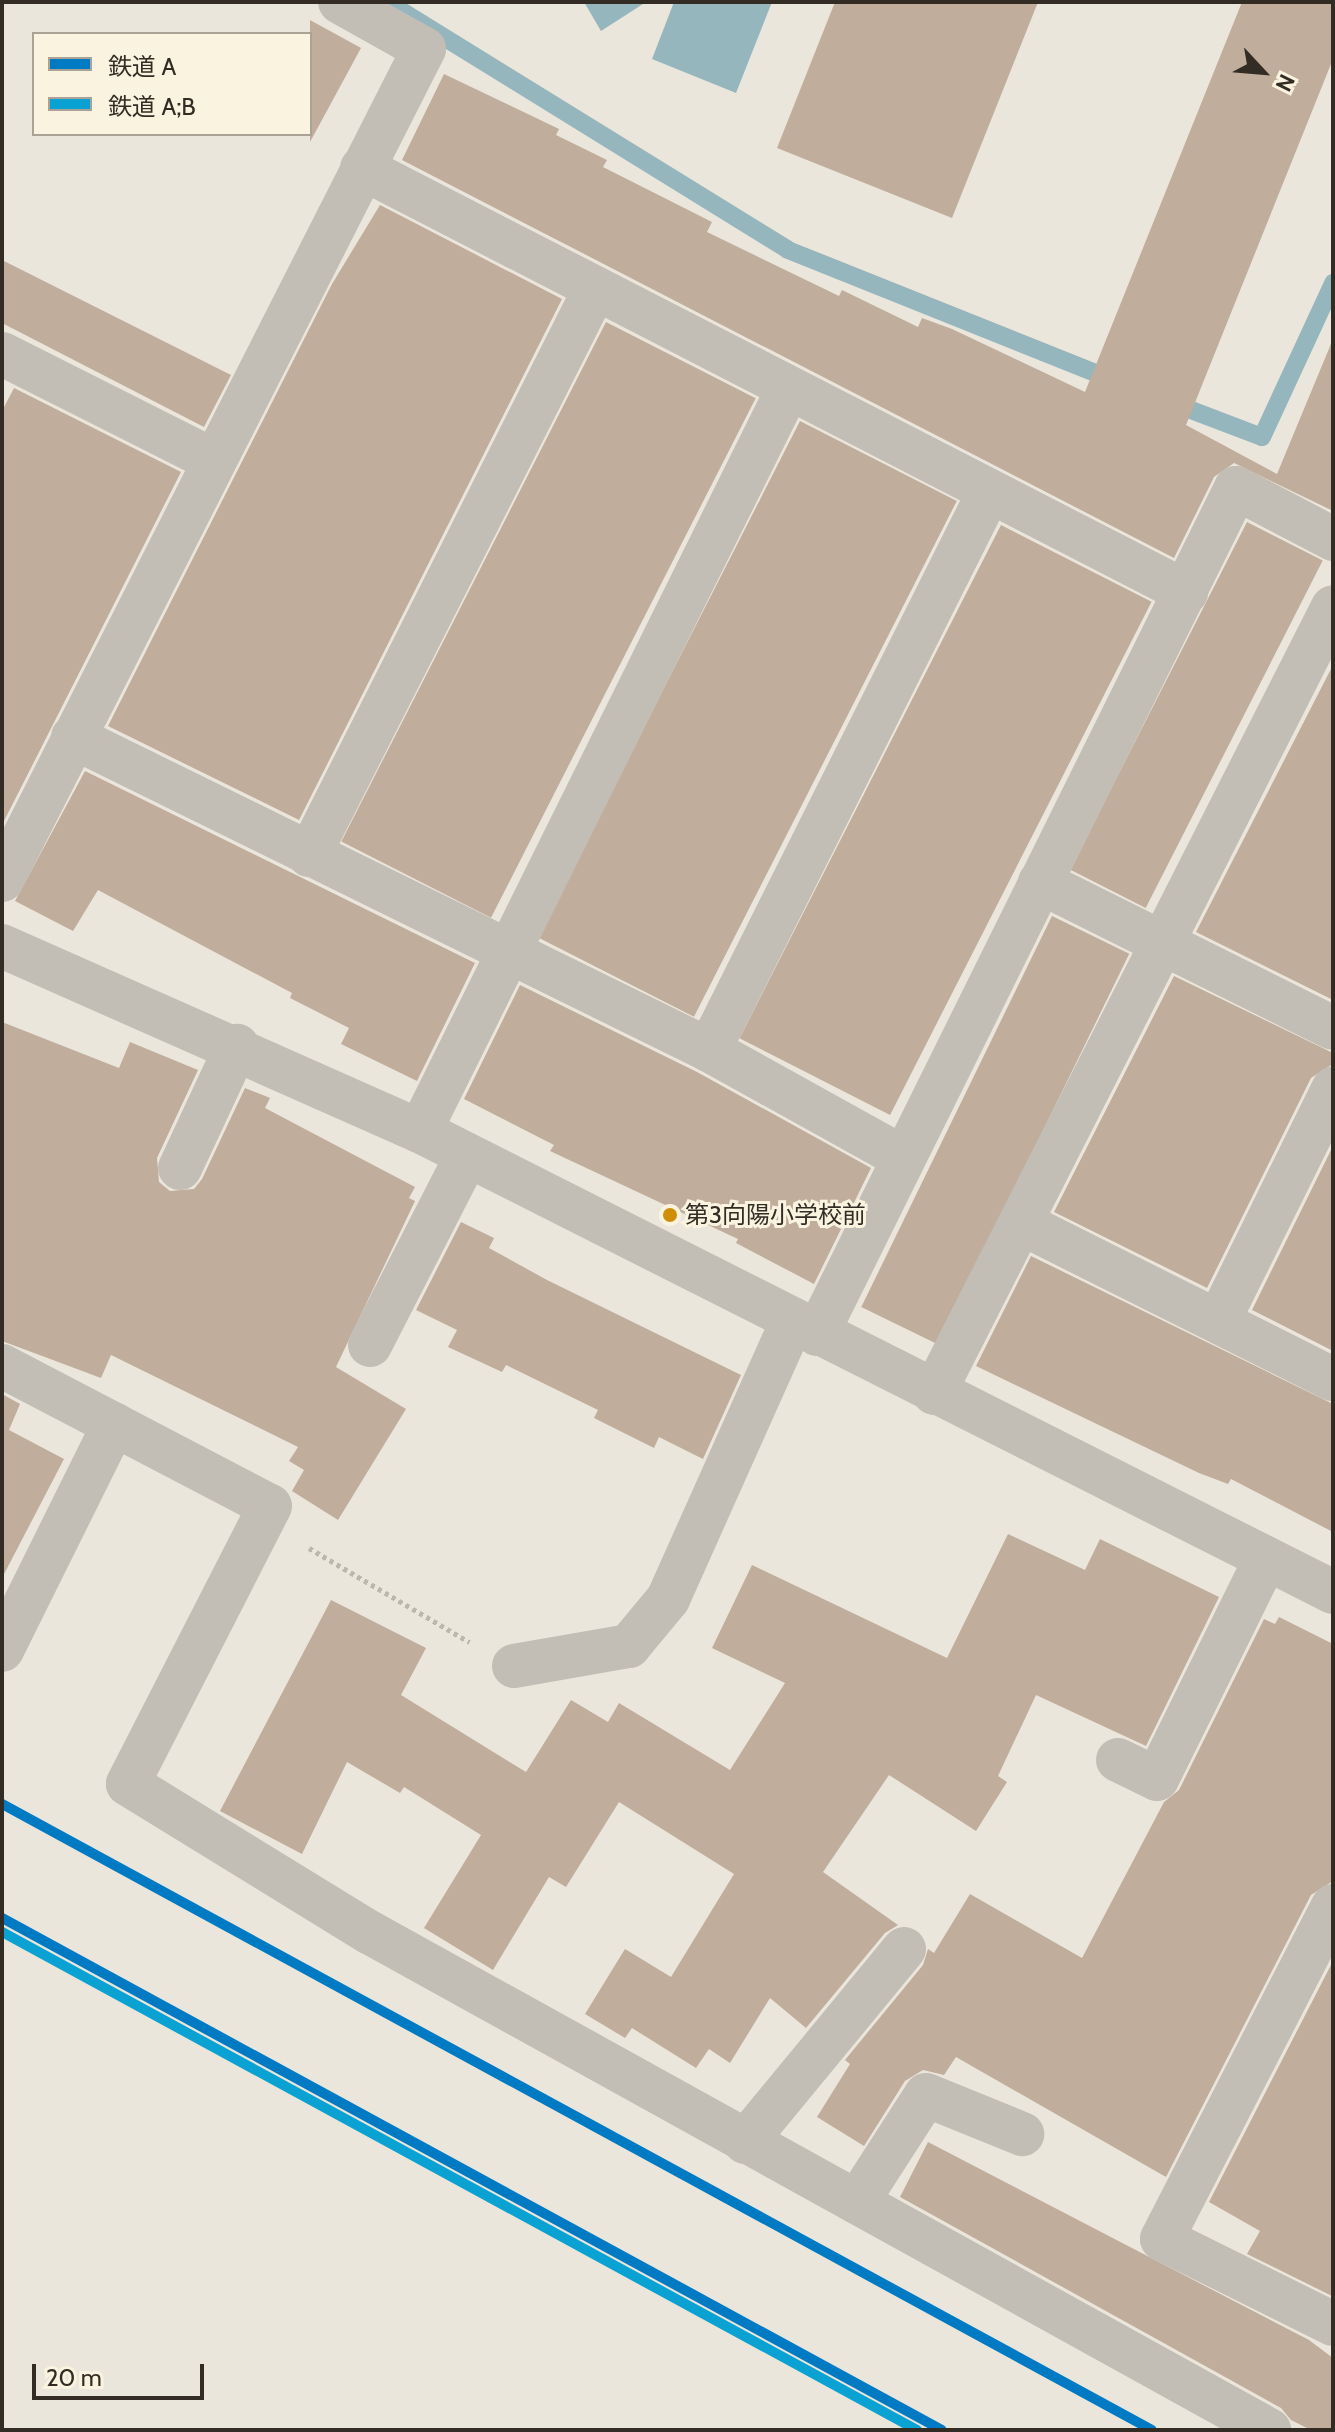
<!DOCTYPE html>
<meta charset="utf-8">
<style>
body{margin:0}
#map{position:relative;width:1335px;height:2432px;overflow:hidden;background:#ebe6db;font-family:Cabin,"Noto Sans JP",sans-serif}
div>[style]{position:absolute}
.water>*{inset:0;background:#96b6bd}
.stream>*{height:18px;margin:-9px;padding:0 9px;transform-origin:9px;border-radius:9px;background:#96b6bd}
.building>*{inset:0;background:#c0ad9c;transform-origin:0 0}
.path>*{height:5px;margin-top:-2.5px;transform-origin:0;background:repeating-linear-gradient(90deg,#bcb7ae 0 4px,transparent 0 8px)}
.minor>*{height:44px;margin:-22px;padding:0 22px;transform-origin:22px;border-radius:22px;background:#c3beb5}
.rail-1>*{height:10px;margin:-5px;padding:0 5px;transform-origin:5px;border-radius:5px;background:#007ac2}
.rail-2>*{height:10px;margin:-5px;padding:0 5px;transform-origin:5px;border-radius:5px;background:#0aa2d3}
.dots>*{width:22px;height:22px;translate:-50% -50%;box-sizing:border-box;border:4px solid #f9f3e0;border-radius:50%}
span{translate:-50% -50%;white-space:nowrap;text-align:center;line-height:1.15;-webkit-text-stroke:6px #f9f3e0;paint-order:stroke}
.bus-label{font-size:24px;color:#332c24}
.left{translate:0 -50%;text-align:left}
.frame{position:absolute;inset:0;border:4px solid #332c24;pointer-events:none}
.legend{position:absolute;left:32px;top:32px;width:280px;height:104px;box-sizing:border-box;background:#f9f3e0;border:2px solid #aaa395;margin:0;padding:10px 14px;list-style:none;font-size:24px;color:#332c24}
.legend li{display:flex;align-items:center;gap:16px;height:40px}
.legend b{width:40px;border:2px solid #aaa395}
.north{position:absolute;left:1223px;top:32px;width:80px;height:80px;-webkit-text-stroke:6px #f9f3e0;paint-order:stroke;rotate:116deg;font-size:22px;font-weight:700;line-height:32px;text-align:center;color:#332c24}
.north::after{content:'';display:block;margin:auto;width:28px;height:36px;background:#332c24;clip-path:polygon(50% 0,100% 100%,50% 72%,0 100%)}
.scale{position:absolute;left:32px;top:2364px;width:172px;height:36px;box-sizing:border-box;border:4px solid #332c24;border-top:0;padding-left:10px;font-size:24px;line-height:28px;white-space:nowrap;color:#332c24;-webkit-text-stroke:6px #f9f3e0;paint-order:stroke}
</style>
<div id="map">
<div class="water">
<i style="clip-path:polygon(584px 2px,642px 2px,643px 4px,601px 31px)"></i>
<i style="clip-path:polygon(674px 2px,772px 2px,736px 93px,652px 59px)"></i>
</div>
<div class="stream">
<i style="left:387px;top:2px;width:471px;rotate:31.7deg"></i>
<i style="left:788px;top:250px;width:353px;rotate:21.8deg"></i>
<i style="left:1170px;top:402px;width:98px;rotate:20.8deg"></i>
<i style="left:1262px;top:437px;width:170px;rotate:-65.2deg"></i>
</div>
<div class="building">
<i style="clip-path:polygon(835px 2px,1038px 2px,952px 218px,777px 148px)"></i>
<i style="clip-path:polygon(1242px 2px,1333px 2px,1333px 59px,1186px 425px,1277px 474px,1333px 339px,1333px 511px,1234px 463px,1214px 477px,1174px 558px,402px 160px,444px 74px,559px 129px,556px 135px,607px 160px,603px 167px,712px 222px,707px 232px,839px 296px,842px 290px,918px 327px,922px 318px,952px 329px,1085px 392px)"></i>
<i style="clip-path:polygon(310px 20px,361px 48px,310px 142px)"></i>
<i style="clip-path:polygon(380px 205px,562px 299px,299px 820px,108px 726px,332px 284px)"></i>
<i style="clip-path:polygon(2px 260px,231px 375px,204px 427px,2px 323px)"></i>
<i style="left:606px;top:322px;width:168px;height:583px;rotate:27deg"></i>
<i style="clip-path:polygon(14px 388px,181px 472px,2px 825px,2px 411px)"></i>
<i style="left:800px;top:421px;width:176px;height:579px;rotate:27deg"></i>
<i style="left:1247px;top:522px;width:85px;height:390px;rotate:27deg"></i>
<i style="left:1001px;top:525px;width:169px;height:576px;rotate:27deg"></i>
<i style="clip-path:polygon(1333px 665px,1333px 1000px,1196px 932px)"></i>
<i style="clip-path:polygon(85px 771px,475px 963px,417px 1081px,341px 1044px,349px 1028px,290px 998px,292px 993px,98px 890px,73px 931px,15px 901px)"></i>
<i style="left:1052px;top:916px;width:86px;height:435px;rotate:26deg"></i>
<i style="clip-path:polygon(1174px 976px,1333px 1053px,1333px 1064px,1311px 1078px,1207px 1288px,1054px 1212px)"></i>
<i style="clip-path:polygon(520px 985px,697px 1072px,871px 1168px,814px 1284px,736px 1243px,738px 1239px,550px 1151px,554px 1145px,464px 1099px)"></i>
<i style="clip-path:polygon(2px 1022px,119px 1068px,130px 1042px,198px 1070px,157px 1158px,159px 1182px,170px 1191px,194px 1189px,202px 1179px,245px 1088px,270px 1098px,265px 1108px,415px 1187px,409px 1198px,415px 1201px,336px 1367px,406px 1409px,338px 1520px,292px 1491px,304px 1470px,289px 1461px,298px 1447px,111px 1355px,101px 1378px,2px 1341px)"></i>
<i style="clip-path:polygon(1333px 1146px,1333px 1351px,1252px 1310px)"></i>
<i style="clip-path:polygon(461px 1222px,494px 1238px,489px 1248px,547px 1280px,741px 1375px,703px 1459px,659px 1437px,654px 1448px,594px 1418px,598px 1410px,506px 1365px,502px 1372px,448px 1347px,457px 1330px,416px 1310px)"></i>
<i style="clip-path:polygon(1031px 1256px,1333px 1404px,1333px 1532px,1231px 1479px,1228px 1484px,1199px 1473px,976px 1366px)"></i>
<i style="clip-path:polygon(2px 1394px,20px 1404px,9px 1430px,64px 1459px,2px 1578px)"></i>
<i style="clip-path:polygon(1008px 1534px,1085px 1570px,1100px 1539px,1219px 1597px,1146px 1746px,1036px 1695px,998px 1776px,1007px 1782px,976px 1831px,889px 1775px,823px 1872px,898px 1925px,885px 1933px,806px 2028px,770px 1998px,730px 2063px,709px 2049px,696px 2068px,632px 2028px,625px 2038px,585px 2014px,625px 1949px,671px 1977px,734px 1874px,619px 1802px,566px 1887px,549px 1877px,493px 1970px,424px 1928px,481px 1835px,404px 1787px,400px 1793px,347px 1762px,302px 1854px,220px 1811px,331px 1600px,426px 1648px,401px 1695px,526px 1772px,571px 1700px,608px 1722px,619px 1703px,730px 1770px,785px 1683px,712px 1648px,752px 1565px,947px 1658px)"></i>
<i style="clip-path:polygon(1279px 1617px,1333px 1644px,1333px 1881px,1311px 1895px,1166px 2177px,956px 2057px,944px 2075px,923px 2070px,905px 2081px,864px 2146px,817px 2117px,850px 2064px,845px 2060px,923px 1965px,928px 1949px,934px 1953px,970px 1894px,1082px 1958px,1164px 1802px,1179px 1790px,1264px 1619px,1275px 1624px)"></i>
<i style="clip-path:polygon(1333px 1961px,1333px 2294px,1332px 2296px,1247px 2254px,1260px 2231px,1209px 2202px)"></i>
<i style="clip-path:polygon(928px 2142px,1309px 2340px,1333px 2358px,1333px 2430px,1311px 2430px,1291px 2420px,1281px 2408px,900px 2197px)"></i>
</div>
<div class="path">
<i style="left:309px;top:1548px;width:186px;rotate:30.4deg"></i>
</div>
<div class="minor">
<i style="left:362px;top:168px;width:927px;rotate:27.23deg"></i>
<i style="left:2px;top:354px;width:236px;rotate:26.7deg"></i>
<i style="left:73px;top:737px;width:709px;rotate:26.2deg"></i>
<i style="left:709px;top:1050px;width:221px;rotate:29deg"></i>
<i style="left:309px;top:855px;width:634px;rotate:-63.19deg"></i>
<i style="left:2px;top:880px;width:932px;rotate:-63.08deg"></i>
<i style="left:424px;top:49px;width:96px;rotate:-150.8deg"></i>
<i style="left:1040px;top:882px;width:327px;rotate:26.5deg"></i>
<i style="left:2px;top:946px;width:457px;rotate:23.9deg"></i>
<i style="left:420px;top:1131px;width:1023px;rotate:26.79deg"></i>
<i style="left:709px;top:1050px;width:624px;rotate:-63.35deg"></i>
<i style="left:420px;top:1131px;width:828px;rotate:-63.62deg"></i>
<i style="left:180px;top:1168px;width:135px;rotate:-65deg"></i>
<i style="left:1021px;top:1223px;width:349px;rotate:26.6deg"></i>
<i style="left:1219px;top:1320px;width:258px;rotate:-63.7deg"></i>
<i style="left:817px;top:1334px;width:944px;rotate:-63.65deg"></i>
<i style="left:1236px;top:488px;width:110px;rotate:27.7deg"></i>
<i style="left:370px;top:1345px;width:211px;rotate:-62.9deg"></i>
<i style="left:2px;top:1366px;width:302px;rotate:27.6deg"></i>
<i style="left:270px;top:1506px;width:312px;rotate:117.1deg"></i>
<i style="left:128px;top:1784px;width:283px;rotate:31.6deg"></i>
<i style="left:369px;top:1932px;width:1029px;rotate:28.96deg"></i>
<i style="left:934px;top:1393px;width:881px;rotate:-63.09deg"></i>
<i style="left:2px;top:1650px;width:252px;rotate:-63.6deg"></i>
<i style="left:514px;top:1666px;width:117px;rotate:-9.9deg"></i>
<i style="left:629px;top:1646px;width:61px;rotate:-50.3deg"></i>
<i style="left:668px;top:1599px;width:303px;rotate:-65.9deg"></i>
<i style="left:1118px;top:1760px;width:43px;rotate:26deg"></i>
<i style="left:1157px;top:1779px;width:246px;rotate:-63.7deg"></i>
<i style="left:1333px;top:1906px;width:374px;rotate:117.2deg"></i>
<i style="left:1162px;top:2239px;width:191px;rotate:26.4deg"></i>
<i style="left:745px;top:2142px;width:250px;rotate:-50.5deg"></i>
<i style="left:857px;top:2202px;width:127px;rotate:-57.2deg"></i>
<i style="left:926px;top:2095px;width:104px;rotate:22.1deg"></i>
</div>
<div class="rail-1">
<i style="left:2px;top:1804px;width:1309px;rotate:28.56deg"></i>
<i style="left:2px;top:1918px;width:1070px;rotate:28.58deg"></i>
</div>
<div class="rail-2">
<i style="left:2px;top:1932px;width:1042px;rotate:28.56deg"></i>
</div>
<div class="dots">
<i style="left:670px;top:1215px;background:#d08e07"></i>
</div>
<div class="bus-label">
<span class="left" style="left:685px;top:1215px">第3向陽小学校前</span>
</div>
<div class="frame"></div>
<ul class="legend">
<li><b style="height:10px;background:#007ac2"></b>鉄道 A</li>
<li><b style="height:10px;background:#0aa2d3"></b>鉄道 A;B</li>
</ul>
<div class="north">N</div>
<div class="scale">20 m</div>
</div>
